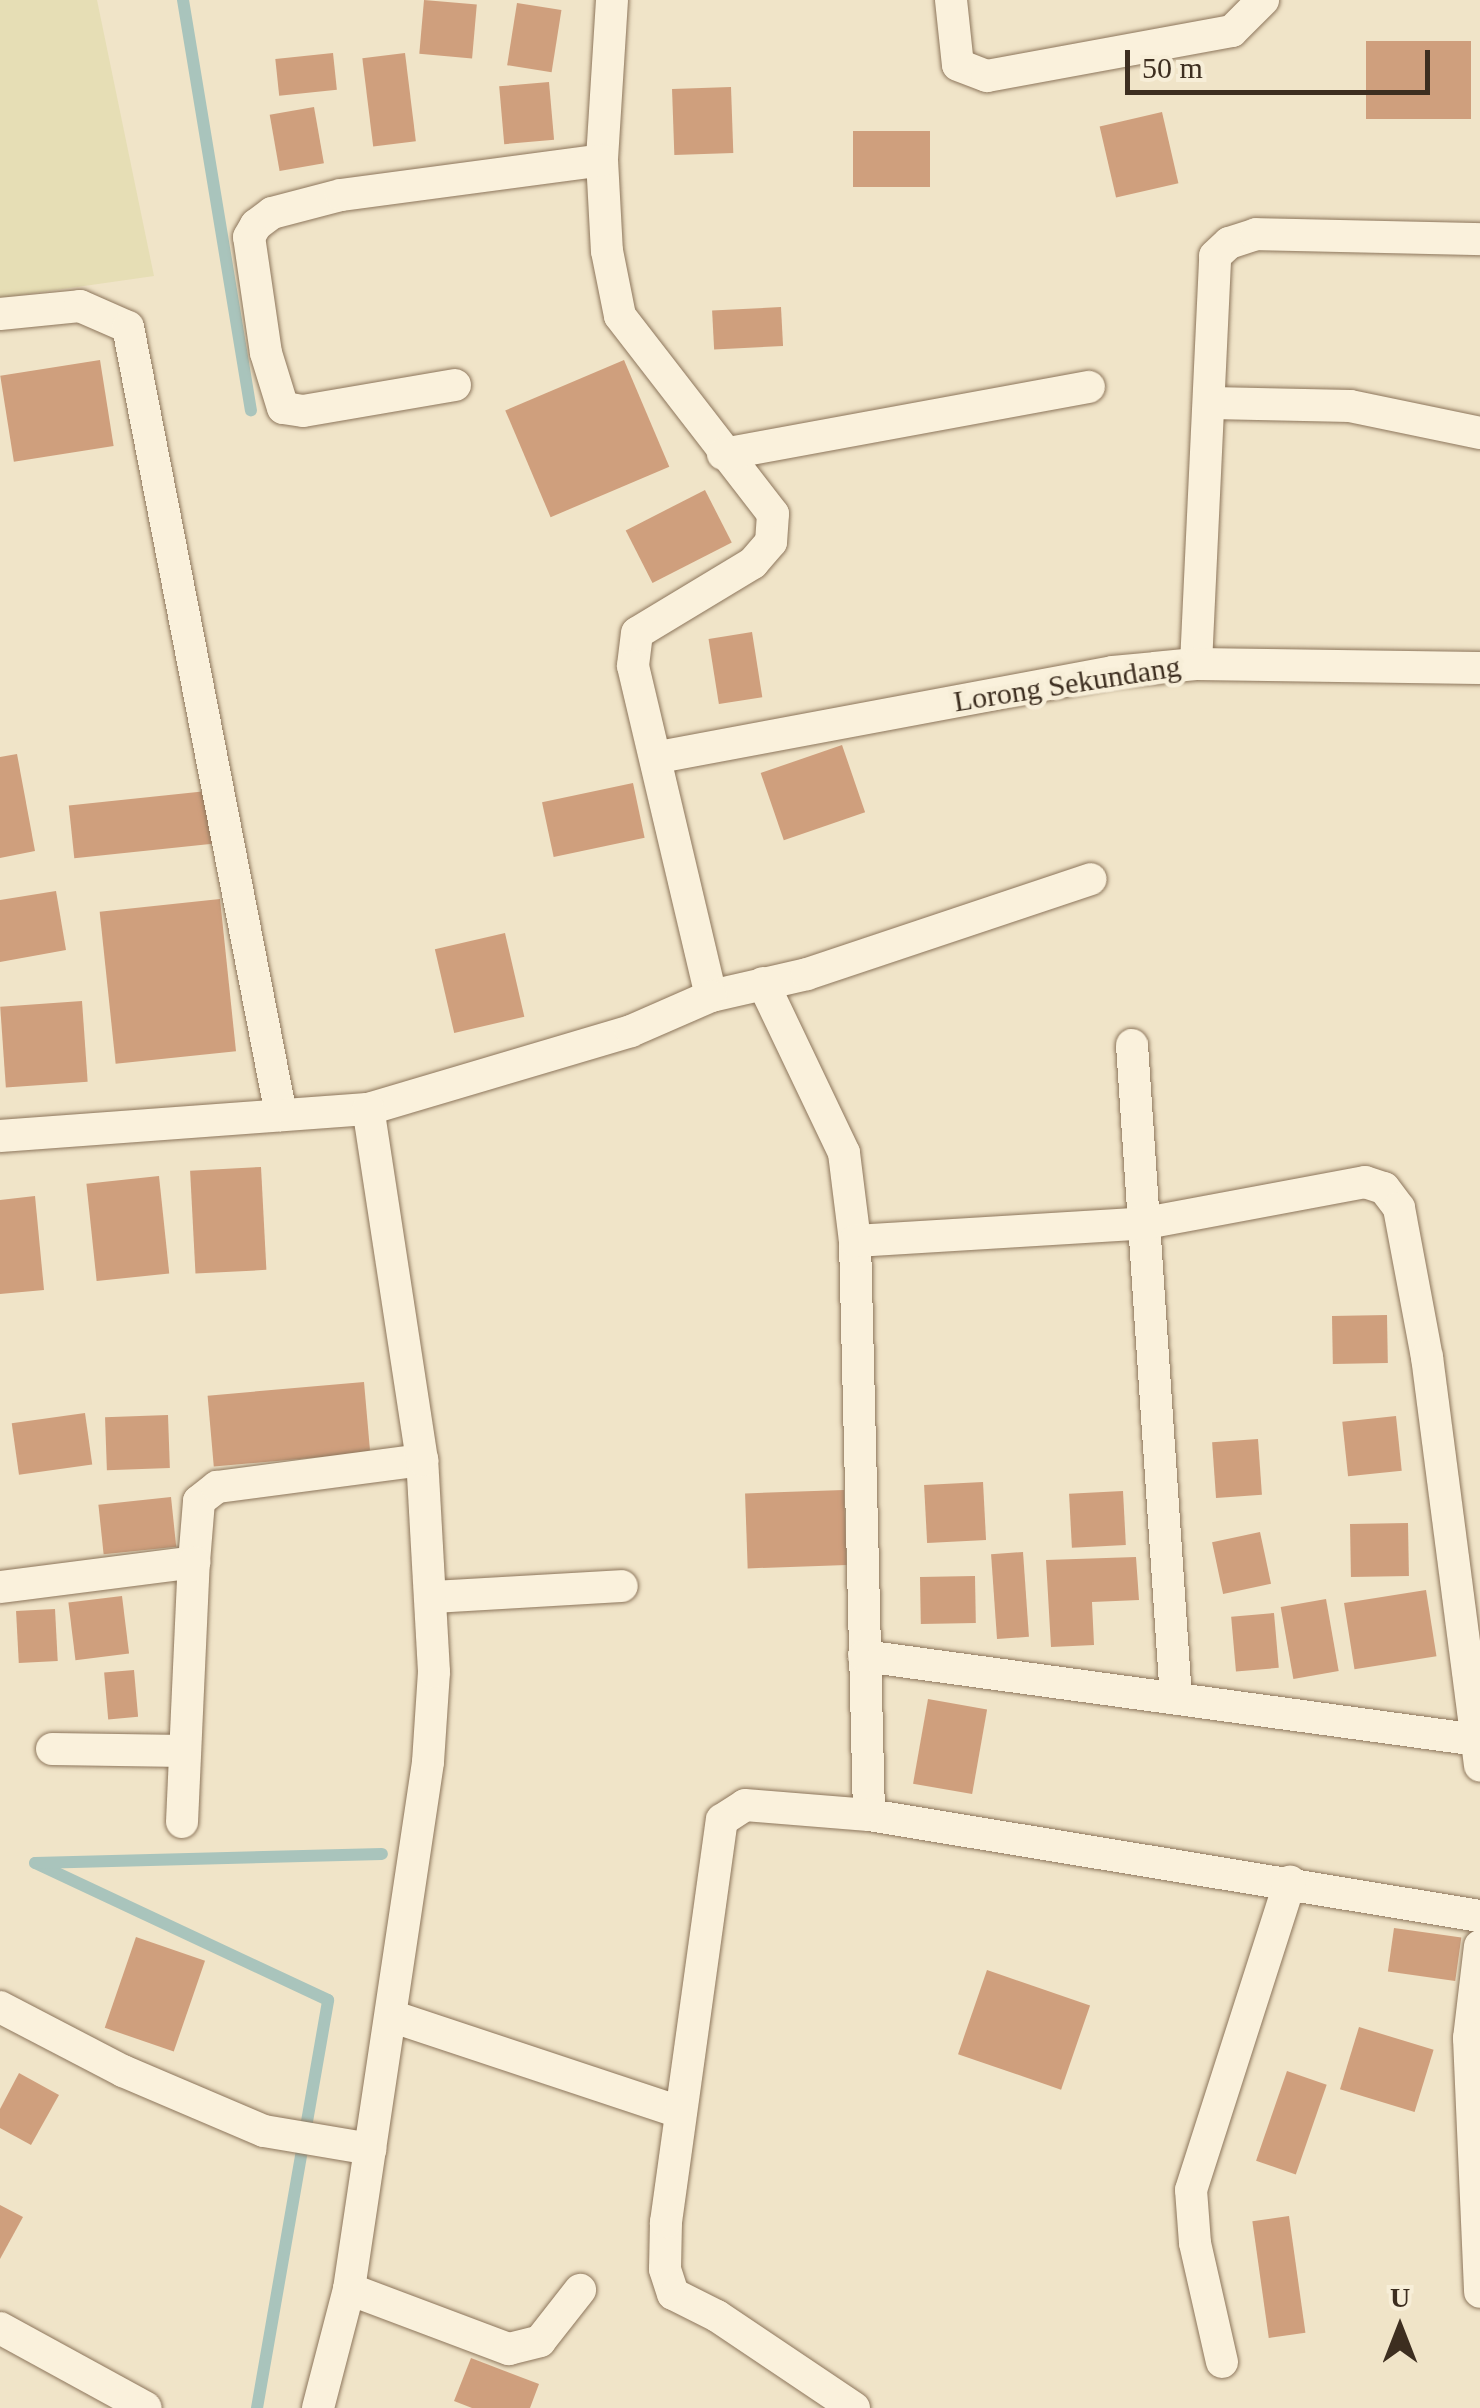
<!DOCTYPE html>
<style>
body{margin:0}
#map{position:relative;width:1480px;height:2408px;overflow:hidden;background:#f0e4c8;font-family:Georgia,serif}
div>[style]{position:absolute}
.farmland>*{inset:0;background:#e6deb5}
.stream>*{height:12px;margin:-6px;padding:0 6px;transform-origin:6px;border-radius:6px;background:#a9c4bc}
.building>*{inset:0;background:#cf9f7d;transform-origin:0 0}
.roads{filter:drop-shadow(0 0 2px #8d765c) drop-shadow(0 0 2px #8d765c)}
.street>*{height:32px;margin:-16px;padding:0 16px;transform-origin:16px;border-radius:16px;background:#faf1dc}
span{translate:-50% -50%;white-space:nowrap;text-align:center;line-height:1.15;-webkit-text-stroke:9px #f7eed8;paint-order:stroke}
.street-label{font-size:30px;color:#3d2e20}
.north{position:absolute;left:1350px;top:2278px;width:100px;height:100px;-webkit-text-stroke:8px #f7eed8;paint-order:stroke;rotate:0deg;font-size:28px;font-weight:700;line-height:40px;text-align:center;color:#3d2e20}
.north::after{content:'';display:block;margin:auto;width:35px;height:45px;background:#3d2e20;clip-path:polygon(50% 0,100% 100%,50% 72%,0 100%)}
.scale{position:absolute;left:1125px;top:50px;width:305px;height:45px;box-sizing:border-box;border:5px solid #3d2e20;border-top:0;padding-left:12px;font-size:30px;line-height:35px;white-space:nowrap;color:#3d2e20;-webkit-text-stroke:8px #f7eed8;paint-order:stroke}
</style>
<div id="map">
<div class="farmland">
<i style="clip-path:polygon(0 0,97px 0,154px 276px,0 298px)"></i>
</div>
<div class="stream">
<i style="left:183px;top:0;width:416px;rotate:80.6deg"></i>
<i style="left:257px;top:2408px;width:414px;rotate:-80.1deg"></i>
<i style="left:328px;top:2000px;width:323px;rotate:-154.9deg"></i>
<i style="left:35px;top:1863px;width:347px;rotate:-1.5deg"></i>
</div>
<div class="building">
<i style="left:424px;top:0;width:53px;height:54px;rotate:5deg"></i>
<i style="left:517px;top:3px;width:45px;height:63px;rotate:9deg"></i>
<i style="left:1366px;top:41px;width:105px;height:78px"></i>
<i style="left:333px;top:53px;width:37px;height:58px;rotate:84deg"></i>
<i style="left:405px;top:53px;width:89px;height:43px;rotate:83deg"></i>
<i style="left:549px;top:82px;width:58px;height:50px;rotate:85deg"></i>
<i style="left:731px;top:87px;width:66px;height:59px;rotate:88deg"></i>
<i style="left:314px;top:107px;width:57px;height:45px;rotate:80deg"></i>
<i style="left:1162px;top:112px;width:73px;height:64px;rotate:77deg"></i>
<i style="left:853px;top:131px;width:77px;height:56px"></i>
<i style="left:781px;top:307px;width:39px;height:69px;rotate:87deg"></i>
<i style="left:100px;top:360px;width:87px;height:101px;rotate:81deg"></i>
<i style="left:624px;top:360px;width:116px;height:129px;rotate:67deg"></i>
<i style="left:705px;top:490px;width:59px;height:89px;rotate:63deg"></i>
<i style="left:752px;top:632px;width:66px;height:44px;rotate:81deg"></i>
<i style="left:842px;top:745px;width:71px;height:86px;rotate:71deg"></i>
<i style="clip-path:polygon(17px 754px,35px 851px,0 858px,0 757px)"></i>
<i style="left:633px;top:783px;width:56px;height:93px;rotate:78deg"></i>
<i style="left:207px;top:791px;width:53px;height:139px;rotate:84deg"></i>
<i style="clip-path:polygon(56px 891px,66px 950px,0 962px,0 900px)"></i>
<i style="left:220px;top:899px;width:153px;height:121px;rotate:84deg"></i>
<i style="left:505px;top:933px;width:86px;height:72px;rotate:77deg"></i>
<i style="left:82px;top:1001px;width:81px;height:82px;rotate:86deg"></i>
<i style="left:261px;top:1167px;width:103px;height:71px;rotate:87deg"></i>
<i style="left:159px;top:1176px;width:98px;height:73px;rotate:84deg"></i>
<i style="clip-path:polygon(35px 1196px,44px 1290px,0 1294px,0 1200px)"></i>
<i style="left:1387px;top:1315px;width:48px;height:55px;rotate:89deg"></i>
<i style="left:364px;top:1382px;width:71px;height:157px;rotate:85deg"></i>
<i style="left:85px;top:1413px;width:52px;height:74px;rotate:82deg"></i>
<i style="left:168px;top:1415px;width:53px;height:63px;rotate:88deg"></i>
<i style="left:1396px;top:1416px;width:55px;height:54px;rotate:84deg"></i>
<i style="left:1258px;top:1439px;width:56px;height:46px;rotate:86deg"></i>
<i style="left:983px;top:1482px;width:58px;height:59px;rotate:87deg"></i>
<i style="left:844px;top:1490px;width:75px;height:99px;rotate:88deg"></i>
<i style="left:1123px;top:1491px;width:54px;height:54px;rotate:87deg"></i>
<i style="left:171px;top:1497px;width:50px;height:73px;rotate:84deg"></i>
<i style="left:1408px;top:1523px;width:53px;height:58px;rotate:89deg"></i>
<i style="left:1260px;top:1532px;width:53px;height:49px;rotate:78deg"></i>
<i style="left:1023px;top:1552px;width:85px;height:32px;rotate:86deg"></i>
<i style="clip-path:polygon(1136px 1557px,1139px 1600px,1092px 1602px,1094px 1645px,1051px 1647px,1046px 1560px)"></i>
<i style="left:975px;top:1576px;width:47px;height:55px;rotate:89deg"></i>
<i style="left:1426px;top:1590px;width:67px;height:83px;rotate:81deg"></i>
<i style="left:122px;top:1596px;width:58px;height:54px;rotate:83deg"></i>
<i style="left:1326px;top:1599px;width:73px;height:46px;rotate:80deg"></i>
<i style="left:55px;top:1609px;width:52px;height:39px;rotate:87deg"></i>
<i style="left:1274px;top:1613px;width:55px;height:43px;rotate:85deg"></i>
<i style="left:134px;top:1670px;width:47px;height:30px;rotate:85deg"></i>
<i style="left:928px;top:1699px;width:60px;height:86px;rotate:10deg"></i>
<i style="left:1394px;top:1928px;width:68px;height:44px;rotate:8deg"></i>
<i style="left:136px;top:1937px;width:73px;height:96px;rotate:19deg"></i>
<i style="left:987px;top:1970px;width:109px;height:89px;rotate:19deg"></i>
<i style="left:1359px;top:2027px;width:78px;height:65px;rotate:17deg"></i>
<i style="left:1287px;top:2071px;width:42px;height:95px;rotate:19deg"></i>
<i style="clip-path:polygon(19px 2073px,59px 2095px,31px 2145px,0 2128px,0 2109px)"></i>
<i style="clip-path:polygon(0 2205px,23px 2217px,0 2259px)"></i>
<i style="left:1289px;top:2216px;width:118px;height:37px;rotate:82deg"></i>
<i style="clip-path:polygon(471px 2358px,539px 2384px,530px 2408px,472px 2408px,454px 2401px)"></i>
</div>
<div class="roads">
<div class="street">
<i style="left:612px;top:0;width:160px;rotate:93.6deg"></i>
<i style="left:602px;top:160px;width:91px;rotate:86.9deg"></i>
<i style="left:607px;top:251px;width:66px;rotate:78.7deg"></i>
<i style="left:620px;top:316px;width:250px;rotate:52.3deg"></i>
<i style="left:773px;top:514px;width:28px;rotate:94deg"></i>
<i style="left:771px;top:542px;width:28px;rotate:131deg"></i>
<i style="left:753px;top:563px;width:135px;rotate:148.9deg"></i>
<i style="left:637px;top:633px;width:33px;rotate:97deg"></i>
<i style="left:633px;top:666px;width:339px;rotate:76.7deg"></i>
<i style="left:711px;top:996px;width:98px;rotate:-12.9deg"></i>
<i style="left:807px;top:974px;width:299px;rotate:-18.5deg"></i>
<i style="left:951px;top:0;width:65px;rotate:83.9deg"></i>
<i style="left:958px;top:65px;width:31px;rotate:21deg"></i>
<i style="left:987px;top:76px;width:249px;rotate:-10.4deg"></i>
<i style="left:1232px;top:31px;width:44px;rotate:-45deg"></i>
<i style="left:0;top:314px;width:80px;rotate:-5.7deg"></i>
<i style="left:80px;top:306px;width:52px;rotate:23.6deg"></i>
<i style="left:128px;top:327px;width:803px;rotate:79.01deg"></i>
<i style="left:455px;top:385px;width:154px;rotate:170.3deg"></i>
<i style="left:303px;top:411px;width:20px;rotate:-171deg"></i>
<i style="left:283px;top:408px;width:58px;rotate:-107.2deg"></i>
<i style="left:266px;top:353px;width:117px;rotate:-98.3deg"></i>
<i style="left:249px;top:237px;width:14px;rotate:-60deg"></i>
<i style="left:256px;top:225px;width:20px;rotate:-37deg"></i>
<i style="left:272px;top:213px;width:71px;rotate:-14.6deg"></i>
<i style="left:341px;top:195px;width:263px;rotate:-7.6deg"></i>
<i style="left:1212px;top:403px;width:138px;rotate:1.2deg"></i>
<i style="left:1350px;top:406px;width:133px;rotate:11.7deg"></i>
<i style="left:723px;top:454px;width:372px;rotate:-10.4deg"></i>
<i style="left:1196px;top:664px;width:408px;rotate:-87.3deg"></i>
<i style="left:1215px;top:256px;width:19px;rotate:-43deg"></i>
<i style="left:1229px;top:243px;width:28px;rotate:-18deg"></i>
<i style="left:1256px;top:234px;width:224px;rotate:1.3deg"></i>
<i style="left:659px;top:757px;width:462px;rotate:-10.6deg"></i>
<i style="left:1113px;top:672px;width:83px;rotate:-5.5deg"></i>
<i style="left:1196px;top:664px;width:284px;rotate:0.8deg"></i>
<i style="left:763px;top:983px;width:188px;rotate:64.5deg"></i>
<i style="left:844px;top:1153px;width:89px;rotate:82.9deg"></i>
<i style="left:855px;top:1241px;width:574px;rotate:88.6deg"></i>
<i style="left:869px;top:1815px;width:619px;rotate:9.39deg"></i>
<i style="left:1132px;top:1045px;width:654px;rotate:86.15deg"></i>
<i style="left:0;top:1136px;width:369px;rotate:-4.2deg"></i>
<i style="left:368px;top:1109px;width:274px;rotate:-16.5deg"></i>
<i style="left:631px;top:1031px;width:87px;rotate:-23.6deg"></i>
<i style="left:855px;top:1241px;width:292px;rotate:-3.5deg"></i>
<i style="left:1146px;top:1223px;width:223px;rotate:-10.6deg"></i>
<i style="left:1365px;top:1182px;width:20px;rotate:18deg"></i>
<i style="left:1384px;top:1188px;width:25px;rotate:53deg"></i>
<i style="left:1399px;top:1208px;width:152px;rotate:79.4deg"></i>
<i style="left:1427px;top:1357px;width:412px;rotate:82.6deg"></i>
<i style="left:0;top:1587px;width:196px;rotate:-7.3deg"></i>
<i style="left:194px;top:1562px;width:61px;rotate:-85.3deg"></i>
<i style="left:199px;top:1501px;width:23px;rotate:-38deg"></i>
<i style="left:217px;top:1487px;width:207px;rotate:-7.5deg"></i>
<i style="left:432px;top:1597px;width:190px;rotate:-3.3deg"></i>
<i style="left:864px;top:1656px;width:619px;rotate:7.8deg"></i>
<i style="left:52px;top:1749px;width:133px;rotate:0.9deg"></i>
<i style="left:182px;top:1822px;width:260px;rotate:-87.4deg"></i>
<i style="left:1480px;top:1946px;width:93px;rotate:96.8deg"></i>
<i style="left:1469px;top:2038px;width:254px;rotate:87.5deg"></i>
<i style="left:0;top:2007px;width:139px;rotate:27.5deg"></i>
<i style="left:123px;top:2071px;width:153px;rotate:23.1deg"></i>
<i style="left:264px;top:2131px;width:108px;rotate:9.6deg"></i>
<i style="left:391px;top:2016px;width:304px;rotate:18.4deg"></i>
<i style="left:349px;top:2289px;width:171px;rotate:20.6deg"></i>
<i style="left:509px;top:2349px;width:32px;rotate:-14deg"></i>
<i style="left:540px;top:2341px;width:65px;rotate:-51.9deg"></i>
<i style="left:0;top:2328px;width:166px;rotate:28.7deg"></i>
<i style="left:1222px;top:2362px;width:122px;rotate:-102.8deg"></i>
<i style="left:1195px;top:2243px;width:53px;rotate:-94.3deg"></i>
<i style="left:1191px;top:2190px;width:324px;rotate:-72.2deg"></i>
<i style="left:318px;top:2408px;width:123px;rotate:-75.4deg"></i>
<i style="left:349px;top:2289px;width:533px;rotate:-81.47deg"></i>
<i style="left:428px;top:1762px;width:90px;rotate:-86.2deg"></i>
<i style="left:434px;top:1672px;width:212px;rotate:-93.2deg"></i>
<i style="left:422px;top:1460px;width:355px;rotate:-98.7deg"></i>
<i style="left:854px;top:2408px;width:165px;rotate:-146.1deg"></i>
<i style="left:717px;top:2316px;width:49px;rotate:-153.4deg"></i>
<i style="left:673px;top:2294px;width:26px;rotate:-108deg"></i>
<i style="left:665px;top:2269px;width:47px;rotate:-88.8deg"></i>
<i style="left:666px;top:2222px;width:406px;rotate:-82.1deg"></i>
<i style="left:722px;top:1820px;width:27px;rotate:-33deg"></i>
<i style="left:745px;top:1805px;width:124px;rotate:4.6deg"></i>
</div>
</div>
<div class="street-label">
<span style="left:1067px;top:684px;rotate:-9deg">Lorong Sekundang</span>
</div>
<div class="north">U</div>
<div class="scale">50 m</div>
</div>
